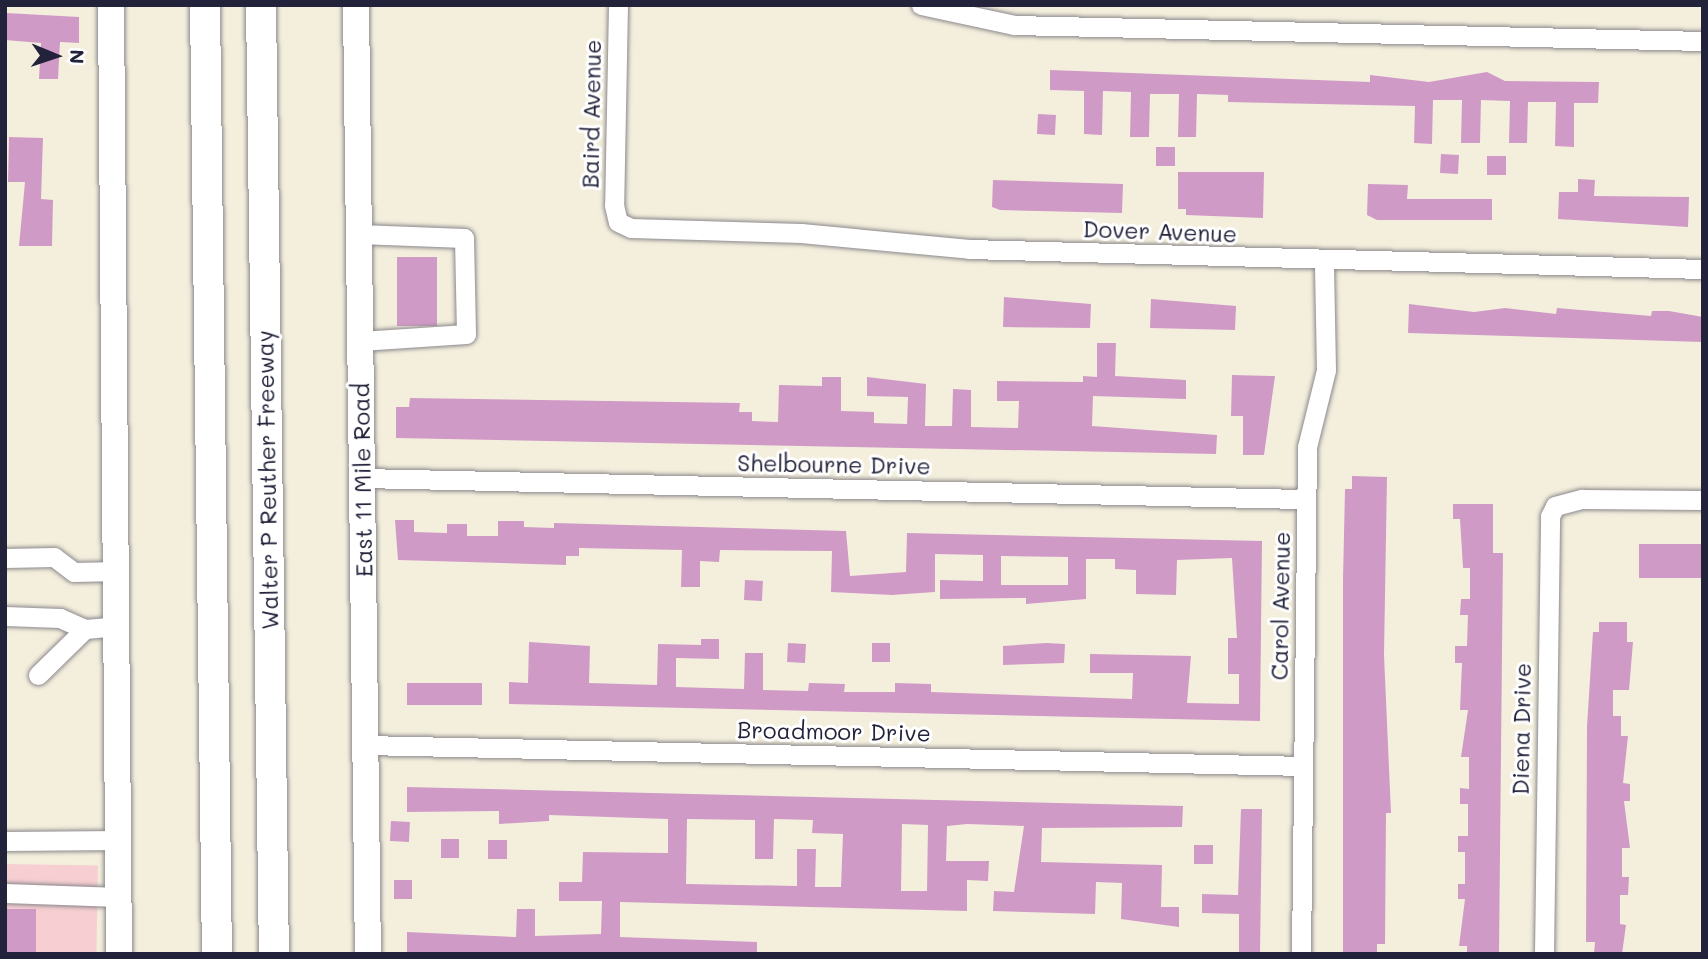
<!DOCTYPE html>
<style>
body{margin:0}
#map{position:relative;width:1708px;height:959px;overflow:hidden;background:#f4efdd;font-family:Mali,sans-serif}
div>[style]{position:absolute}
.built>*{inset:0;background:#f7cfd3;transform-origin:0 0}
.building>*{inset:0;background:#d09ac7;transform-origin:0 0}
.roads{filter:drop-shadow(0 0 2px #8b888c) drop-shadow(0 0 2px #8b888c)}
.minor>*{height:19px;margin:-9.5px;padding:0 9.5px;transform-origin:9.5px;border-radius:9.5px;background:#fff}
.major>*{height:26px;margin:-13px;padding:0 13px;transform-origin:13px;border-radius:13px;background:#fff}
.highway>*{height:30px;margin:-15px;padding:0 15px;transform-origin:15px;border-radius:15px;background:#fff}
span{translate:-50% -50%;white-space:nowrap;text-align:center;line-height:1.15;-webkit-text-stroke:6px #fff;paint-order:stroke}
.street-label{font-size:23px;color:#22223b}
.frame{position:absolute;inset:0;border:7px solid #22223b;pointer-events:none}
.north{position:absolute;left:21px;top:21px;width:70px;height:70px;-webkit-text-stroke:5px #fff;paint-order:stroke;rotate:92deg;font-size:19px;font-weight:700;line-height:28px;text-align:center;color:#22223b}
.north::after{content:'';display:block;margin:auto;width:24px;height:32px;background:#22223b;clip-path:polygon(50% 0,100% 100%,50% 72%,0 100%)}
</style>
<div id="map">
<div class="built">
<i style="left:5px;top:864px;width:93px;height:90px;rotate:1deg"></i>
</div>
<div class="building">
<i style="clip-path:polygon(6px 13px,79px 17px,79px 43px,60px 42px,58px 79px,39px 79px,41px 43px,5px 40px)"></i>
<i style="clip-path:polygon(1050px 70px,1370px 82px,1370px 75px,1429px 82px,1487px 72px,1505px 81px,1599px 82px,1598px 103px,1574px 103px,1574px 147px,1555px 146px,1556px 102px,1528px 102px,1527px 143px,1509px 143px,1510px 101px,1481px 100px,1480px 143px,1461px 143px,1462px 100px,1433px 100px,1432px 144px,1414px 143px,1415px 106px,1228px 102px,1228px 95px,1197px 94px,1196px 137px,1178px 137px,1179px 94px,1150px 94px,1149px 137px,1130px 137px,1131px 92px,1103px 91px,1102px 135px,1084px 134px,1084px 91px,1050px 90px)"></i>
<i style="left:1038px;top:114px;width:18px;height:20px;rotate:3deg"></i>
<i style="clip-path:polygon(9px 137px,43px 138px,41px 199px,53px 200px,52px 246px,19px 246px,25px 182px,8px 182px)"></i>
<i style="left:1156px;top:147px;width:19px;height:19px"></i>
<i style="left:1441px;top:154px;width:18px;height:19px;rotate:3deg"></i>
<i style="left:1487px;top:156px;width:19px;height:19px"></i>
<i style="clip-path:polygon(1178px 172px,1264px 172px,1263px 218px,1186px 215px,1186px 209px,1178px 209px)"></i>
<i style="clip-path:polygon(1578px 179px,1595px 180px,1594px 196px,1689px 197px,1688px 227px,1558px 219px,1559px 192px,1578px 192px)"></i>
<i style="clip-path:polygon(993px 180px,1123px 184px,1122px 213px,1000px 210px,992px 207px)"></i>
<i style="clip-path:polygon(1368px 184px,1408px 185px,1407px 199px,1492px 199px,1492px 220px,1377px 220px,1367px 215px)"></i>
<i style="left:397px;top:257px;width:40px;height:69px"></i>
<i style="clip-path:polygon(1004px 297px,1091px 304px,1090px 328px,1003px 327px)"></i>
<i style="clip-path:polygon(1151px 299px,1236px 306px,1235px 330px,1150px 328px)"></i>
<i style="clip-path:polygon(1409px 304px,1474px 312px,1505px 308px,1556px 314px,1557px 308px,1651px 316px,1652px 311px,1669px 311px,1703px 317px,1703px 342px,1408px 333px)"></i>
<i style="clip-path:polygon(1097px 343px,1116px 343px,1115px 376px,1186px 380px,1186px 399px,1093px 396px,1092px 426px,1217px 435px,1216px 454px,396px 438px,396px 407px,409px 407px,410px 398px,740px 403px,739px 412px,752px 412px,752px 421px,778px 422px,779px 385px,822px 386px,822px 377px,841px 377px,841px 411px,874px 412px,874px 423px,907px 424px,908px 397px,867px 396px,867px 377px,926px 384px,925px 426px,952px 426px,953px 389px,971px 390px,971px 427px,1018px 428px,1019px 401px,997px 401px,997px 381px,1083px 382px,1083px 376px,1097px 377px)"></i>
<i style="clip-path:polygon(1232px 375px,1275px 376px,1264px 455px,1243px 455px,1243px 416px,1231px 416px)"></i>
<i style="clip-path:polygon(1352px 476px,1387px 477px,1384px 655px,1391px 813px,1386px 813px,1385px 944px,1377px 944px,1377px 954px,1343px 954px,1343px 579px,1345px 489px,1352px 489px)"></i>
<i style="clip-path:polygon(1453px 504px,1493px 504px,1493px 553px,1503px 553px,1499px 954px,1467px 954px,1467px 946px,1459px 946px,1465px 899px,1458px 899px,1458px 884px,1465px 884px,1465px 852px,1458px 852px,1458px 836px,1468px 836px,1468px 804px,1460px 804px,1460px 788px,1469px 789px,1469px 757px,1461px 757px,1468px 710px,1460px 710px,1462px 663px,1455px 663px,1455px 646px,1467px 646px,1468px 615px,1460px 615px,1461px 599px,1470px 599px,1470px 568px,1463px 568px,1460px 519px,1453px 519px)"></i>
<i style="clip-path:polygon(evenodd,395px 520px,414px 520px,414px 532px,447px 533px,447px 524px,467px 524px,467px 536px,498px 536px,498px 521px,524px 521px,524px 527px,554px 528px,554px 523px,846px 531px,850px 576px,906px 572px,907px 533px,1262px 541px,1260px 721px,509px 704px,509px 682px,528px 683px,529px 642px,590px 646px,589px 683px,657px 685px,658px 644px,701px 645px,701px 639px,719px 639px,719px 659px,676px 658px,676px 687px,744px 689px,745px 653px,763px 653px,763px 690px,808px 691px,809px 683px,845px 684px,844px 692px,895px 692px,895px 683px,931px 684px,931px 692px,1132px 699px,1133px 673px,1090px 673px,1090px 654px,1191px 656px,1187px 703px,1239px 704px,1239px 674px,1228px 674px,1228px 638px,1237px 638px,1232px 558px,1177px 560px,1176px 595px,1136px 594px,1136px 570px,1115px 569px,1115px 559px,1086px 559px,1086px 599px,1026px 604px,1026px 598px,940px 599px,940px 580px,983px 581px,983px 555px,935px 554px,935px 592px,892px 595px,831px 592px,832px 551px,720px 550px,719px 562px,700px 561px,700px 587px,681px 587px,682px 550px,579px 548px,579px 556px,566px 556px,566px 565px,398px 560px,395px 520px,1001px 556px,1068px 557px,1068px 585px,1001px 585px,1001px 556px)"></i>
<i style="left:1703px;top:544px;width:34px;height:64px;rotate:90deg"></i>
<i style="left:745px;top:580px;width:18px;height:20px;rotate:3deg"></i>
<i style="clip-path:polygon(1599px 622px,1627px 622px,1627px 642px,1633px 642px,1629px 690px,1613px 690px,1613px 716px,1621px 716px,1621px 736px,1628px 736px,1623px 783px,1630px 784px,1630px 801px,1624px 801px,1630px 848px,1622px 848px,1622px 877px,1629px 877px,1628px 895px,1620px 895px,1620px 924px,1626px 925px,1622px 954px,1594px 954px,1595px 942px,1586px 942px,1587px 726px,1593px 632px,1599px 632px)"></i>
<i style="left:788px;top:643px;width:18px;height:19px;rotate:3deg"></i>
<i style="left:872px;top:643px;width:18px;height:19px"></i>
<i style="clip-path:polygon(1046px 643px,1065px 644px,1064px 663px,1003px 665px,1003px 646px)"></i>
<i style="left:407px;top:683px;width:75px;height:22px"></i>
<i style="clip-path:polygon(evenodd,407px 787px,1183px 806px,1182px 827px,1042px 828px,1041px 862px,1162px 865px,1161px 907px,1179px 907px,1179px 927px,1121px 919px,1122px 883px,1096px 882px,1095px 914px,993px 911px,994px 891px,1014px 892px,1024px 826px,967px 824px,947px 826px,946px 861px,989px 861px,988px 881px,967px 880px,967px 911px,620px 902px,620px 937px,757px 942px,757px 954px,407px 954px,407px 932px,516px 937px,517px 909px,535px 909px,535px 936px,601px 934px,602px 901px,559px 901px,559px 882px,582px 882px,583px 852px,668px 853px,668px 819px,549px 815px,549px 821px,499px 824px,499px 811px,407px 812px,407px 787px,687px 819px,755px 820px,755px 859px,773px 859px,774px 819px,813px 820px,812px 833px,843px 834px,841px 887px,815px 887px,816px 849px,797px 849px,797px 886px,686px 884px,687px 819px,407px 787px,902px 824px,928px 825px,927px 891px,901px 891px,902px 824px)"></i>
<i style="clip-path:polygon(1241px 809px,1262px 809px,1260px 954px,1239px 954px,1239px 914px,1202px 913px,1202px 894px,1238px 895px)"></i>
<i style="left:391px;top:821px;width:19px;height:20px;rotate:3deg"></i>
<i style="left:441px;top:839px;width:18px;height:19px"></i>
<i style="left:488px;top:840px;width:19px;height:19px"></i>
<i style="left:1194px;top:845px;width:19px;height:19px"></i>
<i style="left:394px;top:880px;width:18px;height:19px"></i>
<i style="left:5px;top:909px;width:31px;height:45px"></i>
</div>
<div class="roads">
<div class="minor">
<i style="left:618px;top:5px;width:200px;rotate:91.1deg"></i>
<i style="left:614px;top:205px;width:17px;rotate:77deg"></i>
<i style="left:618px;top:222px;width:14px;rotate:25deg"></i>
<i style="left:631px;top:228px;width:170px;rotate:1.7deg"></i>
<i style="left:801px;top:233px;width:169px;rotate:5.4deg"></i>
<i style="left:969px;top:249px;width:734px;rotate:1.56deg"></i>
<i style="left:921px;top:5px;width:95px;rotate:12.1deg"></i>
<i style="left:1014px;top:25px;width:689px;rotate:1.33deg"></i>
<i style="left:359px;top:234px;width:105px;rotate:2.2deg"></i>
<i style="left:464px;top:238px;width:96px;rotate:88.8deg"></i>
<i style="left:466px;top:334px;width:106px;rotate:176.2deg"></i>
<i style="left:362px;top:478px;width:943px;rotate:1.28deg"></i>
<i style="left:5px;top:558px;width:49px;rotate:-1.2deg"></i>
<i style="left:54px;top:557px;width:25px;rotate:37deg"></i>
<i style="left:74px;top:572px;width:44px;rotate:-1.3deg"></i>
<i style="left:5px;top:616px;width:55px;rotate:2.1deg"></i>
<i style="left:60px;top:618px;width:27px;rotate:24deg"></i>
<i style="left:85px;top:629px;width:33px;rotate:-5deg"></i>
<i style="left:38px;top:675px;width:66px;rotate:-44.4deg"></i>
<i style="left:365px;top:745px;width:938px;rotate:1.28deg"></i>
<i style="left:5px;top:841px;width:114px;rotate:-0.5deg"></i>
<i style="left:5px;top:893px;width:114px;rotate:2deg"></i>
<i style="left:1301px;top:954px;width:507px;rotate:-89.32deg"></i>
<i style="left:1307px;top:447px;width:79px;rotate:-76.1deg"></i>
<i style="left:1326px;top:370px;width:109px;rotate:-91.1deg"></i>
<i style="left:1544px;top:954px;width:438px;rotate:-89.2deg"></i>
<i style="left:1550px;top:516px;width:11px;rotate:-63deg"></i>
<i style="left:1555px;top:506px;width:28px;rotate:-15deg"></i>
<i style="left:1582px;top:499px;width:121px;rotate:0.5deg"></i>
</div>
<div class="major">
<i style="left:111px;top:5px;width:949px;rotate:89.52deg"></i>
<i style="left:356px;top:5px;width:949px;rotate:89.28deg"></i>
</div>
<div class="highway">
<i style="left:205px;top:5px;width:949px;rotate:89.28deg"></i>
<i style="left:261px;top:5px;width:949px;rotate:89.22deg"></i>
</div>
</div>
<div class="street-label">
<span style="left:591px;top:114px;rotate:-89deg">Baird Avenue</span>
<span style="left:1160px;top:231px;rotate:2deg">Dover Avenue</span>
<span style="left:834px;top:464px;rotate:1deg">Shelbourne Drive</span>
<span style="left:267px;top:480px;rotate:-91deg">Walter P Reuther Freeway</span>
<span style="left:362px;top:480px;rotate:-91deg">East 11 Mile Road</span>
<span style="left:1280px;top:606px;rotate:-89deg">Carol Avenue</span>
<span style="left:1521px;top:729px;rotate:-89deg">Diena Drive</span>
<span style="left:834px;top:731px;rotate:1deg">Broadmoor Drive</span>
</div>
<div class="frame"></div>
<div class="north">N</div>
</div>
